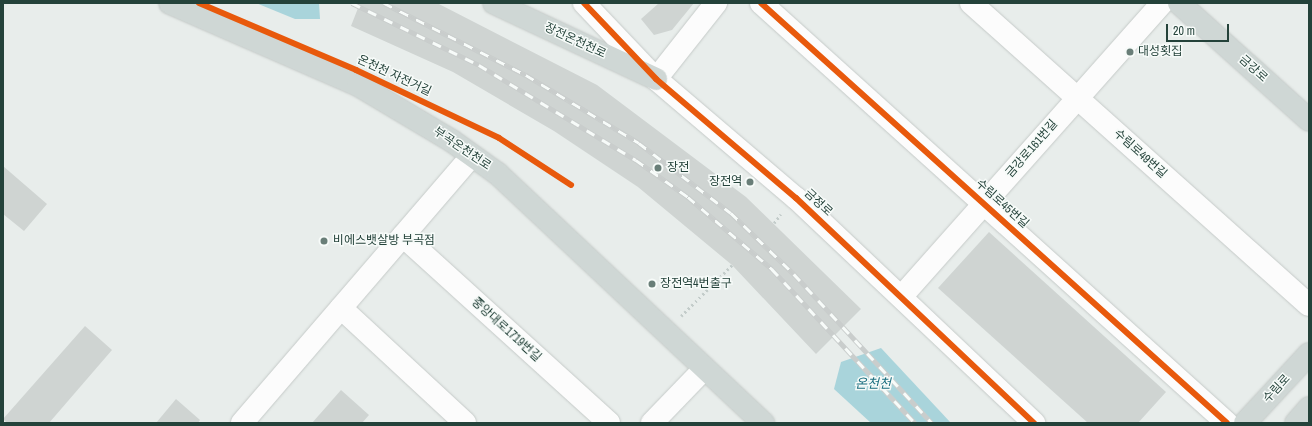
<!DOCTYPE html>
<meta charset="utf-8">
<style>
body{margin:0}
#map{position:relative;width:1312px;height:426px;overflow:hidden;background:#e8edeb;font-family:"Archivo Narrow","Noto Sans KR",sans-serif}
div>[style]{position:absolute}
.water>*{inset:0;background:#a9d4db}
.building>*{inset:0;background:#cfd4d2}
.path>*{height:2.5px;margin-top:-1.25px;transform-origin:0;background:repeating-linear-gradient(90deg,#c3ccca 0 2px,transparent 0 5px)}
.roads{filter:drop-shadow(0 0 1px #c5cac8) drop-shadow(0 0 1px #c5cac8)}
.minor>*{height:22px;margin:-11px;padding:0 11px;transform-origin:11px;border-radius:11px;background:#fcfcfc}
.major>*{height:22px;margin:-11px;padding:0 11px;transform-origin:11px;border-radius:11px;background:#cfd7d5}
.rail>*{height:4.5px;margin-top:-2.25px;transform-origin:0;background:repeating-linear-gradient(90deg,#f7fbf9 0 9px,#c9cdcc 0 18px);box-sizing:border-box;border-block:1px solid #c9cdcc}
.cycleway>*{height:6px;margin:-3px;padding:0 3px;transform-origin:3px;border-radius:3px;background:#e8590c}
.dots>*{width:11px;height:11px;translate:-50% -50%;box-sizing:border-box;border:2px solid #f7fbf9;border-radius:50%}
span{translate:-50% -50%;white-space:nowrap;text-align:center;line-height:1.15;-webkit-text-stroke:3px #f7fbf9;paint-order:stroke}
.street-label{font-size:12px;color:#24423a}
.poi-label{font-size:12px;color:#24423a}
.left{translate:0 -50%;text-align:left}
.right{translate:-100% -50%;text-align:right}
.water-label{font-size:13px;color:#1c6f80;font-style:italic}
.frame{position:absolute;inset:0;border:4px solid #24423a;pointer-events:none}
.scale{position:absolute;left:1166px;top:24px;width:63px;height:18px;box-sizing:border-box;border:2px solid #24423a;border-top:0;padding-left:5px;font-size:12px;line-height:14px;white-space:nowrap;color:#24423a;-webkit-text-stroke:3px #f7fbf9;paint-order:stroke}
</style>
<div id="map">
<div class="water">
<i style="clip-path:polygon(256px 3px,319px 3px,320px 19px,295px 19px)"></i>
<i style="clip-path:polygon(881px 348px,951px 423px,871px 423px,834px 389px,841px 362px)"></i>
</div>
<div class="building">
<i style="clip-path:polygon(360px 3px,437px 3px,597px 85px,746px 197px,861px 309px,816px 354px,732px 265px,638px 187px,554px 131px,453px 72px,351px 26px)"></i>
<i style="clip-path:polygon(659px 3px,694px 3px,672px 30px,654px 35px,641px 19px)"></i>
<i style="clip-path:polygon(3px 166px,47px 204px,24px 231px,3px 214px)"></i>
<i style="clip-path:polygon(989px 232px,1166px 392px,1138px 423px,1088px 423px,938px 288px)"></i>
<i style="clip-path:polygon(85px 326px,112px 350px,49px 423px,7px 423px,3px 419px)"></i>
<i style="clip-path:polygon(341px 390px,369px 415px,362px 423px,312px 423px)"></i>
<i style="clip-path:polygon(176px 399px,200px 420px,198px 423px,156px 423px)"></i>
</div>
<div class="path">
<i style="left:774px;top:223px;width:11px;rotate:-52deg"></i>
<i style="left:681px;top:316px;width:72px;rotate:-45deg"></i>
</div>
<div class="roads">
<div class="minor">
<i style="left:584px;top:3px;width:105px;rotate:46.5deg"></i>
<i style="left:656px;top:79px;width:184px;rotate:40.4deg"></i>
<i style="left:796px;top:198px;width:328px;rotate:43.4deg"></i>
<i style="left:761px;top:3px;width:627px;rotate:42.03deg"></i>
<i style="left:971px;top:3px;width:453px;rotate:41.8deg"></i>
<i style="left:656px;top:79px;width:97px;rotate:-51.7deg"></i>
<i style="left:403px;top:236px;width:278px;rotate:42.2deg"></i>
<i style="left:902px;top:296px;width:392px;rotate:-48.4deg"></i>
<i style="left:341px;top:308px;width:169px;rotate:42.8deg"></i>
<i style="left:242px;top:423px;width:352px;rotate:-49.3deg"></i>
<i style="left:652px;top:423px;width:75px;rotate:-46.1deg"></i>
</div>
<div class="major">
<i style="left:170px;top:3px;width:205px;rotate:23.6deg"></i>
<i style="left:358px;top:85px;width:109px;rotate:30.8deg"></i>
<i style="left:452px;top:141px;width:57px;rotate:35.7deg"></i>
<i style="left:498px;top:174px;width:364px;rotate:43.2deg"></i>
<i style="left:494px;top:3px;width:179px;rotate:25.1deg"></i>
<i style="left:1179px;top:3px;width:175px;rotate:42deg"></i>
<i style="left:1245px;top:423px;width:94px;rotate:-47.2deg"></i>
<i style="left:1296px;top:423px;width:20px;rotate:-49deg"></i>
</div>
</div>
<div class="rail">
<i style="left:352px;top:3px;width:141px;rotate:26deg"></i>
<i style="left:479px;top:65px;width:184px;rotate:31.2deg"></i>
<i style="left:636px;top:160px;width:64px;rotate:35.4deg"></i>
<i style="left:688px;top:197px;width:111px;rotate:40.6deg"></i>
<i style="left:772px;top:269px;width:210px;rotate:47.1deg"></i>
<i style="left:384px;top:3px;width:159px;rotate:26.9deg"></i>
<i style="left:526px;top:75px;width:132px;rotate:31deg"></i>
<i style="left:639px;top:143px;width:116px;rotate:37.3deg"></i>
<i style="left:731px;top:213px;width:88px;rotate:44.1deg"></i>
<i style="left:794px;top:274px;width:203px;rotate:47.2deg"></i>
</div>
<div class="cycleway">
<i style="left:199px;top:3px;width:171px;rotate:23.1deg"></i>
<i style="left:356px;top:70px;width:158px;rotate:25.4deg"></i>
<i style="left:499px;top:138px;width:86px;rotate:33.1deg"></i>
<i style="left:584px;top:3px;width:105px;rotate:46.5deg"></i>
<i style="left:656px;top:79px;width:184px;rotate:40.4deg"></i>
<i style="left:796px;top:198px;width:328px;rotate:43.4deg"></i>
<i style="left:761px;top:3px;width:627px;rotate:42.03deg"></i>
</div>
<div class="dots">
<i style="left:1130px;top:52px;background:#697e78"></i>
<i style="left:658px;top:168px;background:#697e78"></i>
<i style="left:750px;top:182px;background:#697e78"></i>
<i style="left:324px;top:241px;background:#697e78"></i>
<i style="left:652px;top:284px;background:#697e78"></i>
</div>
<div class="street-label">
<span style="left:575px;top:41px;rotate:25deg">장전온천천로</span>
<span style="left:1253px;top:69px;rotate:42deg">금강로</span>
<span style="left:394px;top:76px;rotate:25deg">온천천 자전거길</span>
<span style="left:462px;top:149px;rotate:34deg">부곡온천천로</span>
<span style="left:1032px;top:149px;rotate:-49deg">금강로161번길</span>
<span style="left:1140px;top:154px;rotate:42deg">수림로49번길</span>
<span style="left:818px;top:203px;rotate:43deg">금정로</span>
<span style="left:1002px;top:204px;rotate:42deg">수림로45번길</span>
<span style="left:506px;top:330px;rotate:42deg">중앙대로1719번길</span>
<span style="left:1277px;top:389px;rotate:-47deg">수림로</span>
</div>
<div class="poi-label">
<span class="left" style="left:1138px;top:52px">대성횟집</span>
<span class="left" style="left:667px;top:168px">장전</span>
<span class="right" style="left:742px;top:182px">장전역</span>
<span class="left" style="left:333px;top:241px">비에스뱃살방 부곡점</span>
<span class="left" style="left:660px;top:284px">장전역4번출구</span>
</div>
<div class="water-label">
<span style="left:873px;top:384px">온천천</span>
</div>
<div class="frame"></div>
<div class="scale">20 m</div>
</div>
